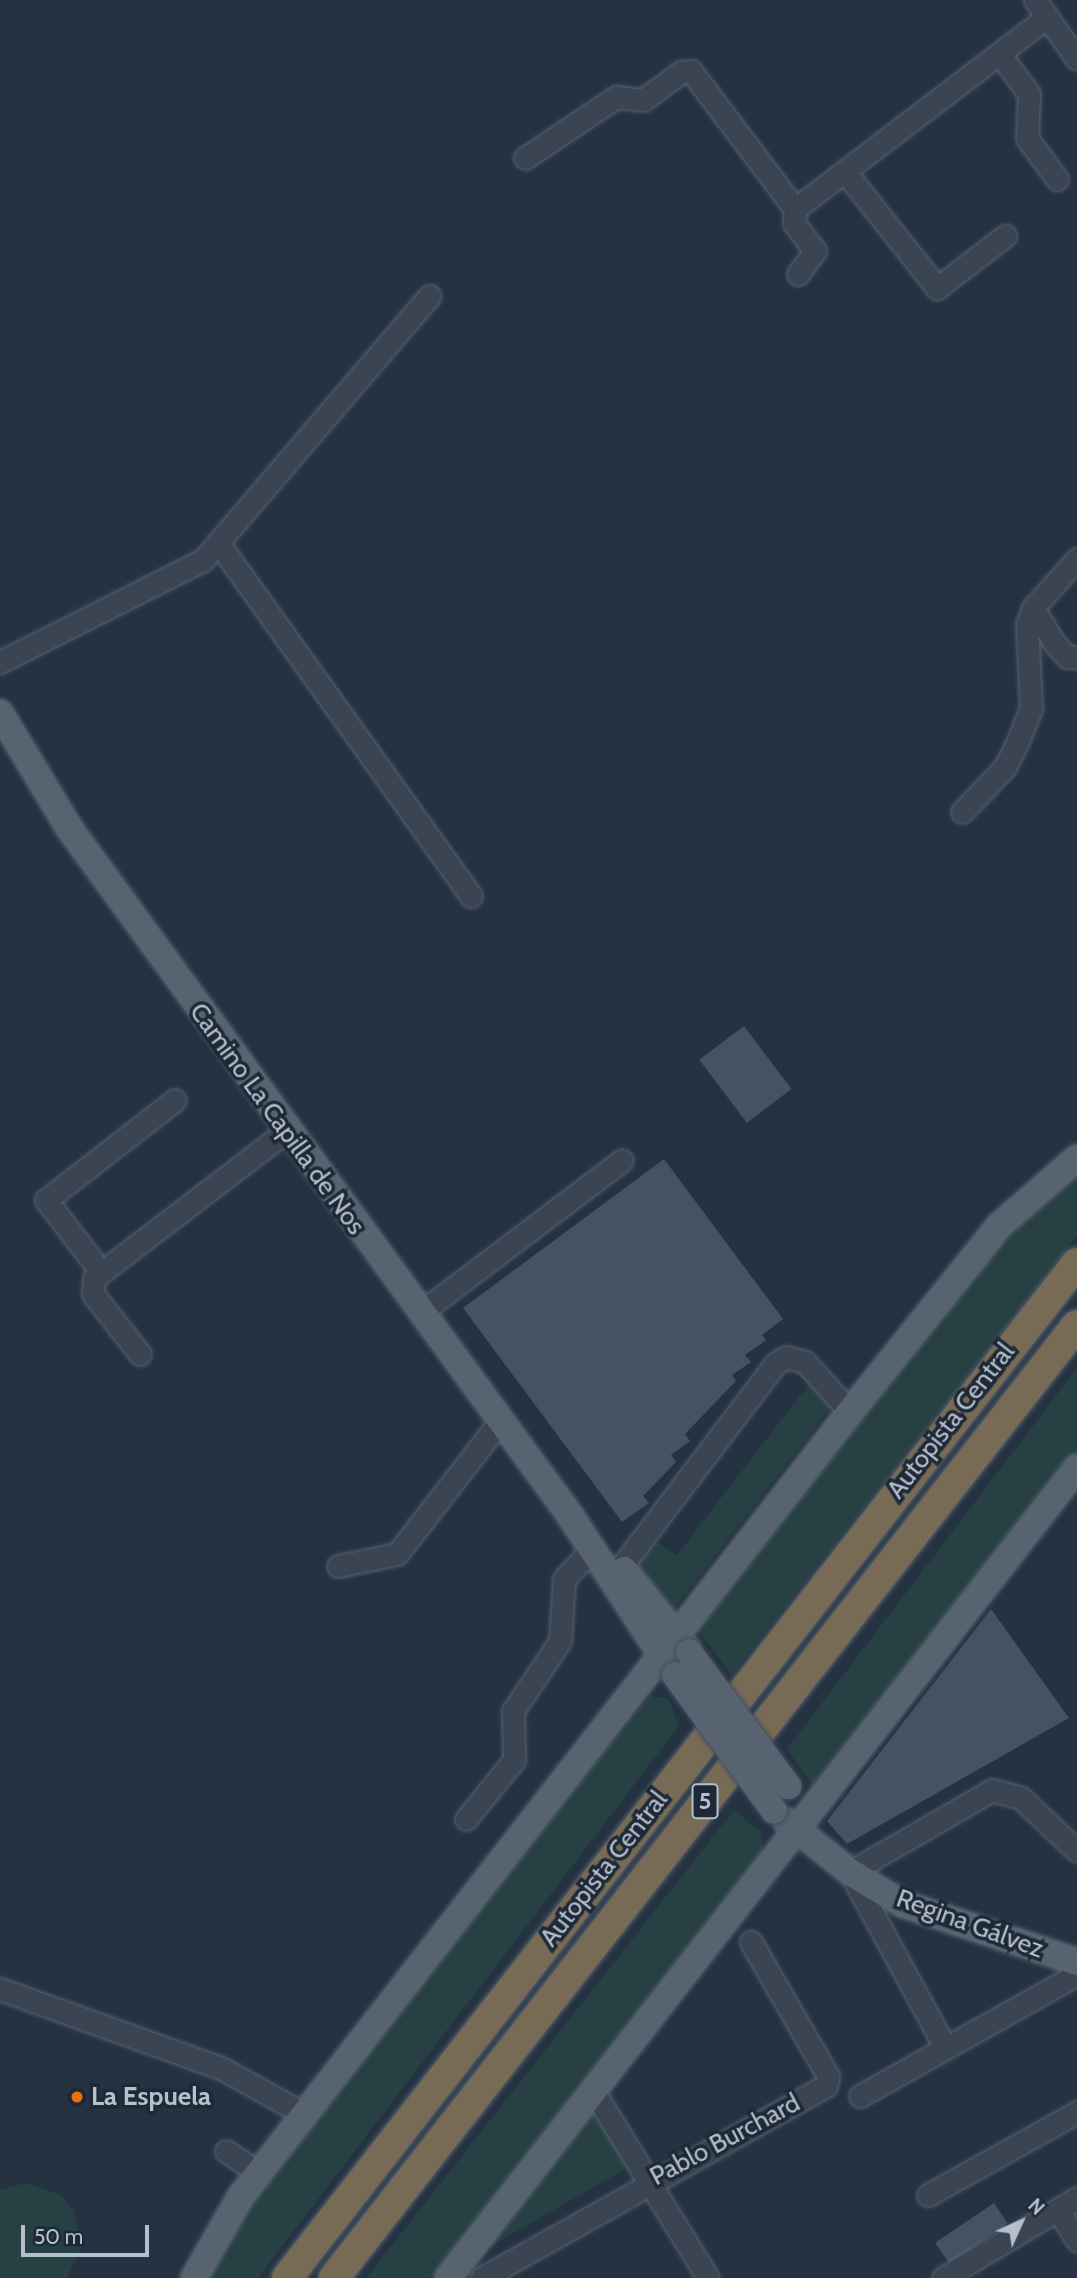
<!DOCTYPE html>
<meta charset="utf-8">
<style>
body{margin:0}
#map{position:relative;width:1077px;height:2278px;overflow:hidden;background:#253242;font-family:Cabin,sans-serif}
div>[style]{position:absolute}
.green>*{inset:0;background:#274043}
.building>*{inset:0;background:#445264;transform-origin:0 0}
.roads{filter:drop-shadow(0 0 2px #57626f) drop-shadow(0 0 2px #57626f)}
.minor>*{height:21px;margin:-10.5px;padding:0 10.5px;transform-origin:10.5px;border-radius:10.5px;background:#3a4452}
.major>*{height:26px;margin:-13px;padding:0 13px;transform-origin:13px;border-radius:13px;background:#586372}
.highway>*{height:30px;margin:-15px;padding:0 15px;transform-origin:15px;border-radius:15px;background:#786b56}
.bridges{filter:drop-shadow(0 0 2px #434d5b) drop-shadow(0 0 2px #434d5b)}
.major-bridge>*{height:26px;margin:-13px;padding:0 13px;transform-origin:13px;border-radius:13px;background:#586372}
.dots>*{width:19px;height:19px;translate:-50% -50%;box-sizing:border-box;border:4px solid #1e2937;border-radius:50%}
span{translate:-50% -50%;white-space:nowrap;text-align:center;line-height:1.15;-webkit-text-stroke:7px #1e2937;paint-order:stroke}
.shield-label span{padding:2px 5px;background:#1e2937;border:2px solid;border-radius:5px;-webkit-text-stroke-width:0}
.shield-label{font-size:24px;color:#b6bfcc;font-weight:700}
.street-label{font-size:26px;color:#b6bfcc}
.poi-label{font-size:26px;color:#b6bfcc;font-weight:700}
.left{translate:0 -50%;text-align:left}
.north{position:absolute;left:986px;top:2187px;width:70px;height:70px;-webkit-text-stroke:5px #1e2937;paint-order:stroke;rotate:45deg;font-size:19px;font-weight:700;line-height:28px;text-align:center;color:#b6bfcc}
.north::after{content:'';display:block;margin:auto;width:24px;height:32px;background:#b6bfcc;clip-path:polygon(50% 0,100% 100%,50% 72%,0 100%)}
.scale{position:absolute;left:21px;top:2225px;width:128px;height:32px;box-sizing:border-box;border:4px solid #b6bfcc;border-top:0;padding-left:9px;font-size:21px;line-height:24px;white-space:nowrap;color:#b6bfcc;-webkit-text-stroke:5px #1e2937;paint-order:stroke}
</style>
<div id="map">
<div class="green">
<i style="clip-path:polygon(1077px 1174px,1077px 1236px,732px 1675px,697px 1630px,960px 1284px)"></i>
<i style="clip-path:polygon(797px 1364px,834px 1403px,673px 1610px,636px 1566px,655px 1541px,677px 1555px,809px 1384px,791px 1368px)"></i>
<i style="clip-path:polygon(1077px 1368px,1077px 1450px,812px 1785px,787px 1749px)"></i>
<i style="clip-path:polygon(650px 1695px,669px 1699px,679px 1726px,258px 2278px,207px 2278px,253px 2197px)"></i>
<i style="clip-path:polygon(734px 1810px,761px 1832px,764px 1851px,580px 2089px,431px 2278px,366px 2278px)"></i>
<i style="clip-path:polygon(595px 2110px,627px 2168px,486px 2249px)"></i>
<i style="clip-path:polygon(26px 2183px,61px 2195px,74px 2210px,82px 2247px,67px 2278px,0 2278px,0 2190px)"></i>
</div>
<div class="building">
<i style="left:744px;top:1026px;width:79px;height:56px;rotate:53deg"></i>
<i style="clip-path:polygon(664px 1159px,783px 1319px,762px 1335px,766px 1340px,745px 1355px,751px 1362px,732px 1375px,736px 1381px,685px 1434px,690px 1441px,671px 1455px,676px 1462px,643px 1496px,649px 1503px,622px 1522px,463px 1308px)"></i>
<i style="clip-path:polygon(991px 1609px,1069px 1718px,847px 1844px,827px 1821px)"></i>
<i style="left:994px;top:2203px;width:25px;height:71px;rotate:56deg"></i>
</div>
<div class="roads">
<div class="minor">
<i style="left:1035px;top:0;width:72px;rotate:54.6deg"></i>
<i style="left:999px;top:53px;width:51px;rotate:53.8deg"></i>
<i style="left:1029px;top:94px;width:44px;rotate:92.6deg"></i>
<i style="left:1027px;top:138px;width:51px;rotate:53.8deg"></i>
<i style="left:525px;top:158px;width:110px;rotate:-33.8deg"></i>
<i style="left:616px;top:97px;width:27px;rotate:6deg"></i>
<i style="left:643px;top:100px;width:47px;rotate:-36.4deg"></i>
<i style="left:681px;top:72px;width:10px;rotate:-6deg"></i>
<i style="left:691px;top:71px;width:173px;rotate:53deg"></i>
<i style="left:846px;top:173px;width:147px;rotate:51.6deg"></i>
<i style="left:937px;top:288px;width:86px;rotate:-37.4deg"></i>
<i style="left:798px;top:274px;width:29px;rotate:-54deg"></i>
<i style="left:815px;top:251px;width:35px;rotate:-127deg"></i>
<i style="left:794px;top:223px;width:14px;rotate:-86deg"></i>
<i style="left:795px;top:209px;width:317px;rotate:-37.3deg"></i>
<i style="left:219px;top:544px;width:433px;rotate:54.4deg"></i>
<i style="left:1033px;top:608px;width:42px;rotate:58.6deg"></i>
<i style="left:1055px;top:644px;width:18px;rotate:47deg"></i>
<i style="left:1067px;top:657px;width:10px"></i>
<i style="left:0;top:662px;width:227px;rotate:-26.7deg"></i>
<i style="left:203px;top:560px;width:348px;rotate:-49.4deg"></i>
<i style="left:962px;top:812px;width:62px;rotate:-46.3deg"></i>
<i style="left:1005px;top:767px;width:27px;rotate:-63deg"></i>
<i style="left:1017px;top:743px;width:37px;rotate:-68deg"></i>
<i style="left:1031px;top:709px;width:84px;rotate:-92.7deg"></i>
<i style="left:1027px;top:625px;width:18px;rotate:-71deg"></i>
<i style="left:1033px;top:608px;width:66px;rotate:-48.1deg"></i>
<i style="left:101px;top:1272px;width:91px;rotate:-127.4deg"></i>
<i style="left:46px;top:1200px;width:163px;rotate:-37.8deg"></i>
<i style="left:420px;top:1313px;width:253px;rotate:-37.1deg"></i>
<i style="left:140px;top:1354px;width:76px;rotate:-128.1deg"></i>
<i style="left:93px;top:1294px;width:16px;rotate:-86deg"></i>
<i style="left:94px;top:1278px;width:240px;rotate:-37.4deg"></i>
<i style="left:338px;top:1566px;width:60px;rotate:-11.5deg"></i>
<i style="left:397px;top:1554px;width:168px;rotate:-52.2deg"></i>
<i style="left:621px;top:1567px;width:256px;rotate:-52.8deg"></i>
<i style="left:776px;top:1363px;width:12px;rotate:-31deg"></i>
<i style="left:786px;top:1357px;width:20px;rotate:15deg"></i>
<i style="left:805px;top:1362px;width:67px;rotate:48deg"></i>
<i style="left:466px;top:1819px;width:76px;rotate:-50.9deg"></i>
<i style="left:514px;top:1760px;width:49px;rotate:-91.2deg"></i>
<i style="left:513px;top:1711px;width:84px;rotate:-56.1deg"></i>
<i style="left:560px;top:1641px;width:62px;rotate:-86.3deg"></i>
<i style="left:564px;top:1579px;width:40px;rotate:-47deg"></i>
<i style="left:0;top:1989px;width:235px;rotate:19.7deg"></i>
<i style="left:221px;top:2068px;width:95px;rotate:29deg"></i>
<i style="left:945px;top:2047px;width:199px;rotate:-118.5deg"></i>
<i style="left:850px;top:1872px;width:164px;rotate:-30deg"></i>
<i style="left:992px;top:1790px;width:30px;rotate:15deg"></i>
<i style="left:1021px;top:1798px;width:77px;rotate:43.4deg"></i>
<i style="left:594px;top:2092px;width:218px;rotate:58.5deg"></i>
<i style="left:860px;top:2096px;width:249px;rotate:-29.3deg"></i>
<i style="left:226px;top:2151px;width:40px;rotate:34deg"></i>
<i style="left:928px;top:2195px;width:171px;rotate:-29.1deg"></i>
<i style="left:1058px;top:2210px;width:36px;rotate:58deg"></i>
<i style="left:482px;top:2278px;width:394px;rotate:-29.2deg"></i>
<i style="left:826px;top:2086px;width:10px;rotate:-79deg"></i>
<i style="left:828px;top:2076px;width:155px;rotate:-119.9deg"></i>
<i style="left:943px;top:2278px;width:156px;rotate:-30.8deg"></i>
</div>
<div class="major">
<i style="left:0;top:713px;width:134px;rotate:59deg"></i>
<i style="left:69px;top:828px;width:849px;rotate:53.91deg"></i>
<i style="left:569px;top:1514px;width:184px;rotate:56.7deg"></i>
<i style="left:624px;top:1570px;width:102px;rotate:51.3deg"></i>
<i style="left:786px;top:1821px;width:82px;rotate:38.6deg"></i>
<i style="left:850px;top:1872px;width:62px;rotate:31.1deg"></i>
<i style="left:903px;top:1904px;width:183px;rotate:18.4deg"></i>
<i style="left:194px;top:2278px;width:95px;rotate:-60.2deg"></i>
<i style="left:241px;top:2196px;width:993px;rotate:-52.16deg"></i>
<i style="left:850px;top:1412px;width:238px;rotate:-51.3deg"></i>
<i style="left:999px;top:1226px;width:103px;rotate:-41.1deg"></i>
<i style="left:448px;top:2278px;width:1026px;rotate:-52.17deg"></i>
</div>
<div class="highway">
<i style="left:287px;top:2278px;width:1286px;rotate:-52.11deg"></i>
<i style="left:334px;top:2278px;width:1208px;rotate:-52.06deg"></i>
</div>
</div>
<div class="bridges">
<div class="major-bridge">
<i style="left:689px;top:1652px;width:167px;rotate:53.5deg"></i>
<i style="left:675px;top:1675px;width:168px;rotate:53.9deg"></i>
</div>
</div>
<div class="dots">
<i style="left:77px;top:2097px;background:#e8710a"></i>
</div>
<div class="shield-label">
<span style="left:705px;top:1801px">5</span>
</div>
<div class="street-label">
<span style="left:277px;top:1119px;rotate:54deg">Camino La Capilla de Nos</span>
<span style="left:951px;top:1421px;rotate:-52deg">Autopista Central</span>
<span style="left:604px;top:1869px;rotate:-52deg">Autopista Central</span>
<span style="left:970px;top:1924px;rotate:20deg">Regina Gálvez</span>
<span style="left:725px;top:2140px;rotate:-28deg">Pablo Burchard</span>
</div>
<div class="poi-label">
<span class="left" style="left:91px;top:2097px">La Espuela</span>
</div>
<div class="north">N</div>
<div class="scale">50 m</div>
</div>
